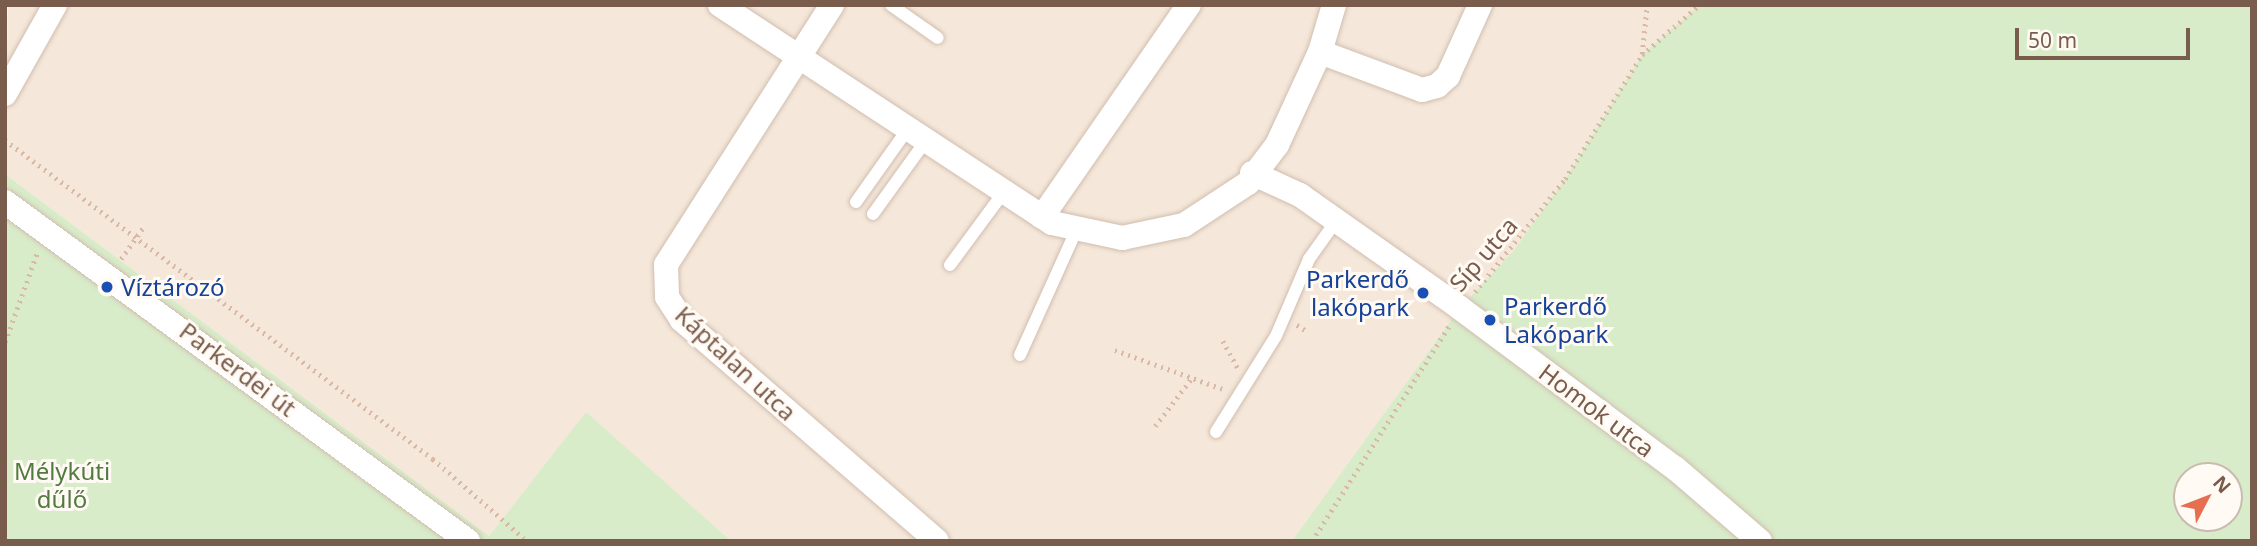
<!DOCTYPE html>
<meta charset="utf-8">
<style>
body{margin:0}
#map{position:relative;width:2257px;height:546px;overflow:hidden;background:#fdf6ec;font-family:"Noto Sans",sans-serif}
div>[style]{position:absolute}
.residential>*{inset:0;background:#f5e8da}
.green>*{inset:0;background:#d8ecc9}
.path>*{height:4.5px;margin-top:-2.25px;transform-origin:0;background:repeating-linear-gradient(90deg,#d9b8a5 0 2px,transparent 0 7px)}
.roads{filter:drop-shadow(0 0 2px #d1beb0) drop-shadow(0 0 2px #d1beb0)}
.service>*{height:12px;margin:-6px;padding:0 6px;transform-origin:6px;border-radius:6px;background:#fff}
.minor>*{height:24px;margin:-12px;padding:0 12px;transform-origin:12px;border-radius:12px;background:#fff}
.dots>*{width:19px;height:19px;translate:-50% -50%;box-sizing:border-box;border:4px solid #fffaf3;border-radius:50%}
span{translate:-50% -50%;white-space:nowrap;text-align:center;line-height:1.15;-webkit-text-stroke:6px #fffaf3;paint-order:stroke}
.street-label{font-size:24px;color:#7a5c4d}
.transit-label{font-size:24px;color:#164399}
.right{translate:-100% -50%;text-align:right}
.left{translate:0 -50%;text-align:left}
.park-label{font-size:24px;color:#537a41}
.frame{position:absolute;inset:0;border:7px solid #7a5c4d;pointer-events:none}
.north{position:absolute;left:2173px;top:462px;width:70px;height:70px;box-sizing:border-box;background:#fffaf3;border:2px solid #cabbb1;border-radius:50%;rotate:48deg;font-size:19px;font-weight:700;line-height:28px;text-align:center;color:#7a5c4d}
.north::after{content:'';display:block;margin:auto;width:24px;height:32px;background:#e76f51;clip-path:polygon(50% 0,100% 100%,50% 72%,0 100%)}
.scale{position:absolute;left:2015px;top:28px;width:175px;height:32px;box-sizing:border-box;border:4px solid #7a5c4d;border-top:0;padding-left:9px;font-size:21px;line-height:24px;white-space:nowrap;color:#7a5c4d;-webkit-text-stroke:5px #fffaf3;paint-order:stroke}
</style>
<div id="map">
<div class="residential">
<i style="clip-path:polygon(8px 5px,1699px 5px,1642px 55px,1565px 179px,1514px 250px,1460px 308px,1292px 541px,731px 541px,586px 413px,489px 536px,5px 174px)"></i>
</div>
<div class="green">
<i style="clip-path:polygon(evenodd,1699px 5px,2252px 5px,2252px 541px,1292px 541px,1460px 308px,1514px 250px,1565px 179px,1642px 55px,1699px 5px,2187px 476px,2229px 476px,2229px 518px,2187px 518px,2187px 476px)"></i>
<i style="clip-path:polygon(5px 174px,489px 536px,586px 412px,731px 541px,5px 541px)"></i>
</div>
<div class="path">
<i style="left:1642px;top:54px;width:49px;rotate:-84.2deg"></i>
<i style="left:5px;top:140px;width:534px;rotate:36.7deg"></i>
<i style="left:433px;top:459px;width:125px;rotate:41.1deg"></i>
<i style="left:121px;top:259px;width:39px;rotate:-55deg"></i>
<i style="left:1475px;top:292px;width:144px;rotate:-51.5deg"></i>
<i style="left:1565px;top:179px;width:146px;rotate:-58.2deg"></i>
<i style="left:1642px;top:55px;width:76px;rotate:-41.3deg"></i>
<i style="left:1297px;top:325px;width:13px;rotate:32deg"></i>
<i style="left:1223px;top:341px;width:31px;rotate:61deg"></i>
<i style="left:5px;top:342px;width:95px;rotate:-70.2deg"></i>
<i style="left:1115px;top:350px;width:115px;rotate:19.9deg"></i>
<i style="left:1155px;top:426px;width:61px;rotate:-52.4deg"></i>
<i style="left:1312px;top:541px;width:255px;rotate:-57.5deg"></i>
</div>
<div class="roads">
<div class="service">
<i style="left:891px;top:5px;width:57px;rotate:35.1deg"></i>
<i style="left:856px;top:202px;width:88px;rotate:-54.7deg"></i>
<i style="left:873px;top:214px;width:89px;rotate:-54.2deg"></i>
<i style="left:950px;top:265px;width:89px;rotate:-53.6deg"></i>
<i style="left:1020px;top:355px;width:136px;rotate:-65.7deg"></i>
<i style="left:1216px;top:432px;width:113px;rotate:-58deg"></i>
<i style="left:1276px;top:336px;width:84px;rotate:-66.8deg"></i>
<i style="left:1309px;top:259px;width:47px;rotate:-54.6deg"></i>
</div>
<div class="minor">
<i style="left:720px;top:5px;width:397px;rotate:33.3deg"></i>
<i style="left:1052px;top:223px;width:72px;rotate:12.1deg"></i>
<i style="left:1122px;top:238px;width:63px;rotate:-11.8deg"></i>
<i style="left:1184px;top:225px;width:77px;rotate:-33.3deg"></i>
<i style="left:1248px;top:183px;width:48px;rotate:-52.7deg"></i>
<i style="left:1277px;top:145px;width:102px;rotate:-65.2deg"></i>
<i style="left:1320px;top:52px;width:49px;rotate:-73.4deg"></i>
<i style="left:832px;top:5px;width:308px;rotate:122.6deg"></i>
<i style="left:666px;top:265px;width:32px;rotate:88deg"></i>
<i style="left:667px;top:297px;width:27px;rotate:57deg"></i>
<i style="left:682px;top:320px;width:337px;rotate:40.9deg"></i>
<i style="left:1320px;top:52px;width:109px;rotate:20.4deg"></i>
<i style="left:1422px;top:90px;width:16px;rotate:-15deg"></i>
<i style="left:1437px;top:86px;width:15px;rotate:-42deg"></i>
<i style="left:1448px;top:76px;width:78px;rotate:-65.7deg"></i>
<i style="left:5px;top:94px;width:102px;rotate:-60.7deg"></i>
<i style="left:1252px;top:173px;width:53px;rotate:24.6deg"></i>
<i style="left:1300px;top:195px;width:196px;rotate:35.2deg"></i>
<i style="left:1460px;top:308px;width:268px;rotate:36.7deg"></i>
<i style="left:1675px;top:468px;width:112px;rotate:40.7deg"></i>
<i style="left:5px;top:202px;width:574px;rotate:36.21deg"></i>
<i style="left:1042px;top:217px;width:258px;rotate:-55.3deg"></i>
</div>
</div>
<div class="dots">
<i style="left:107px;top:287px;background:#1a4fb4"></i>
<i style="left:1423px;top:293px;background:#1a4fb4"></i>
<i style="left:1490px;top:320px;background:#1a4fb4"></i>
</div>
<div class="street-label">
<span style="left:1483px;top:254px;rotate:-49deg">Síp utca</span>
<span style="left:736px;top:363px;rotate:43deg">Káptalan utca</span>
<span style="left:238px;top:369px;rotate:37deg">Parkerdei út</span>
<span style="left:1597px;top:410px;rotate:37deg">Homok utca</span>
</div>
<div class="transit-label">
<span class="right" style="left:1409px;top:293px">Parkerdő<br>lakópark</span>
<span class="left" style="left:121px;top:287px">Víztározó</span>
<span class="left" style="left:1504px;top:320px">Parkerdő<br>Lakópark</span>
</div>
<div class="park-label">
<span style="left:62px;top:485px">Mélykúti<br>dűlő</span>
</div>
<div class="frame"></div>
<div class="north">N</div>
<div class="scale">50 m</div>
</div>
